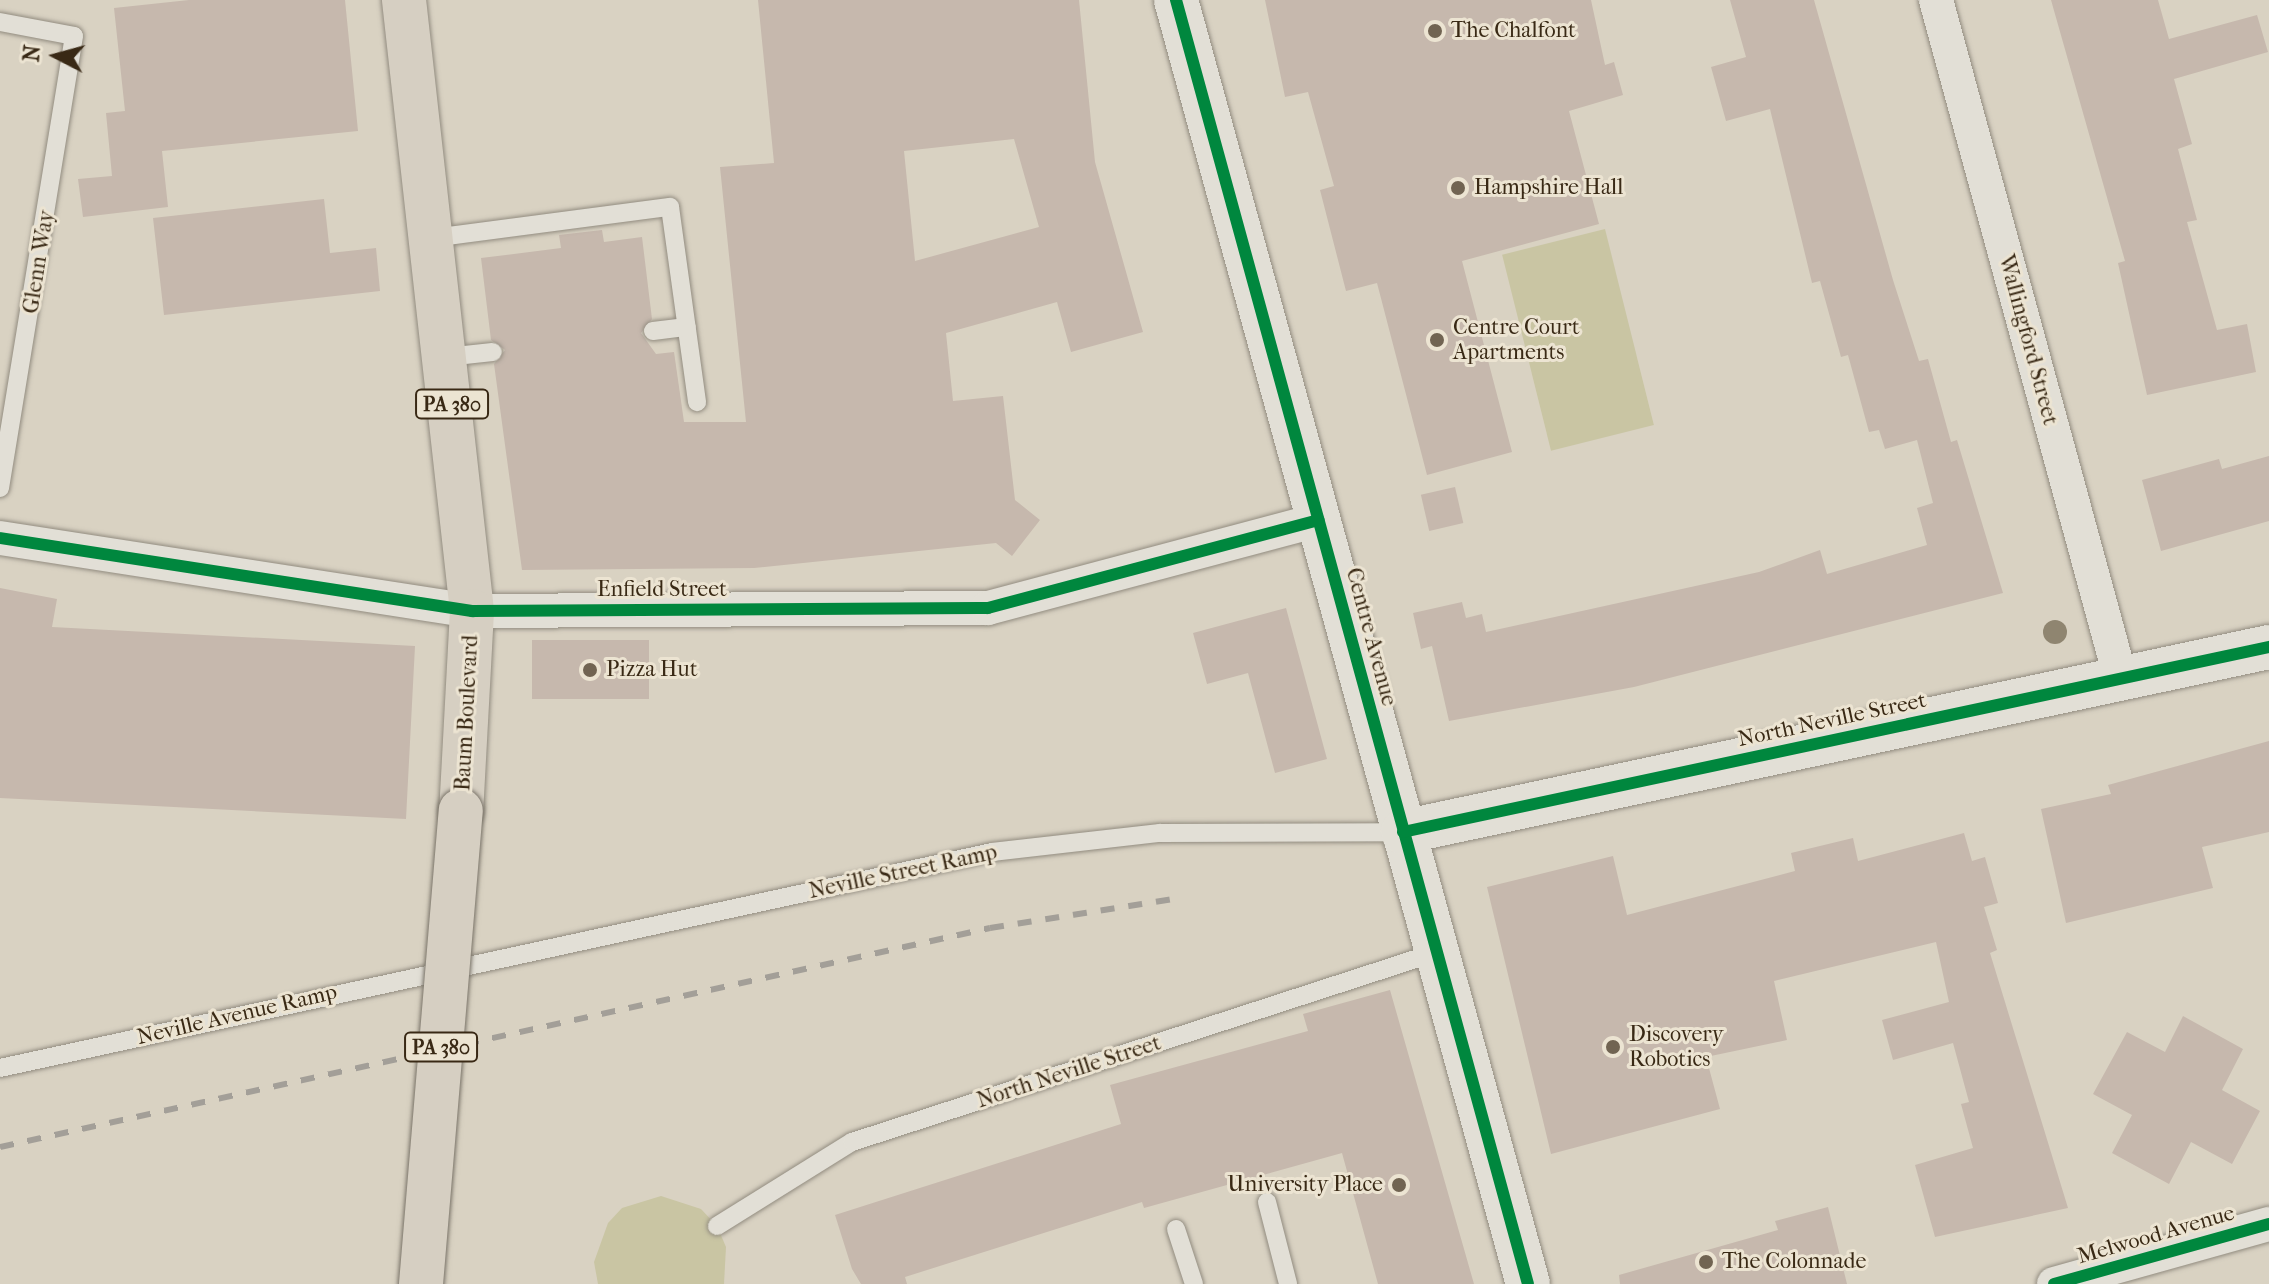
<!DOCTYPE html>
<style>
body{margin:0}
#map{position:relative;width:2269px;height:1284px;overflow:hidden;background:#d9d2c2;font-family:"IM FELL French Canon",serif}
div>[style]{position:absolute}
.green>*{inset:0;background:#c9c5a3;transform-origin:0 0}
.building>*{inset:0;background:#c6b8ad;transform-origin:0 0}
.roads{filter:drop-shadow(0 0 2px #928c80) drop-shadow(0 0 2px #928c80)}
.lane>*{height:18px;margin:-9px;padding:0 9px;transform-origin:9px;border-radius:9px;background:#e2dfd6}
.street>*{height:34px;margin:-17px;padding:0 17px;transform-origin:17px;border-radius:17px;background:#e2dfd6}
.secondary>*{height:44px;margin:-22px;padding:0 22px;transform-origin:22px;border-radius:22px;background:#e2dfd6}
.primary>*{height:44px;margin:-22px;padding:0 22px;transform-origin:22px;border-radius:22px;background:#d6cfc2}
.rail>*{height:6px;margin-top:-3px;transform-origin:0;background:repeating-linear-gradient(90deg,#a39f98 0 14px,transparent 0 28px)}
.bridges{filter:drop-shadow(0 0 2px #7a7469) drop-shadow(0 0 2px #7a7469)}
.primary-bridge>*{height:44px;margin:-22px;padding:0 22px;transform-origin:22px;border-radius:22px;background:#d6cfc2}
.cycleway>*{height:12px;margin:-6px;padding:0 6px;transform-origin:6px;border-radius:6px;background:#00873e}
.trees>*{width:24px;height:24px;margin:-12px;border-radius:50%;background:#8f8570}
.dots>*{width:22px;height:22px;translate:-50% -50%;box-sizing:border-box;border:4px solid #ece4d2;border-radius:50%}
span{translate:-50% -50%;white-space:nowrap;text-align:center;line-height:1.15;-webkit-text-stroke:6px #ece4d2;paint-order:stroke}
.shield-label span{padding:2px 6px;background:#ece4d2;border:2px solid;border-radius:6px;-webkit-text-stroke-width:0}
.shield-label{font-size:20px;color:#392915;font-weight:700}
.poi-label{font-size:22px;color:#392915}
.left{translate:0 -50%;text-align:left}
.right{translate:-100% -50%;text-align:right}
.street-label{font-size:22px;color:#392915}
.north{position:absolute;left:16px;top:16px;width:80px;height:80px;-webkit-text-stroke:6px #ece4d2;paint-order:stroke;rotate:276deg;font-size:22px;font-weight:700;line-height:32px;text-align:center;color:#392915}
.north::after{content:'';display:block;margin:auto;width:28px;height:36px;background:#392915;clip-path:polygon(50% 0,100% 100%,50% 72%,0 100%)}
</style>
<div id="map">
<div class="green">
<i style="left:1605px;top:229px;width:202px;height:106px;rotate:76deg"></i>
<i style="clip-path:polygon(661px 1196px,701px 1209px,717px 1226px,726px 1247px,724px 1284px,598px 1284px,594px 1262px,608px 1223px,622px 1208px)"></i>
</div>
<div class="building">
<i style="clip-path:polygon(189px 0,345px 0,358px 131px,162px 151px,168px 207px,83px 217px,78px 179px,112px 176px,106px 113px,125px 111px,114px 8px)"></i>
<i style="clip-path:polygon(evenodd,758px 0,1079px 0,1095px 162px,1143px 332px,1071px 352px,1057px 302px,946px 333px,953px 401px,1003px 396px,1015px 500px,1040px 520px,1012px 556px,996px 543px,754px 568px,522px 570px,494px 364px,505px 350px,491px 340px,481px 258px,561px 248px,559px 235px,602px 230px,604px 242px,642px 237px,652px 319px,641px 333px,656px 354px,674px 352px,684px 422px,746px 422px,720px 167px,774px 163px,758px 0,1014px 139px,1039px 227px,915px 261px,904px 151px,1014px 139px)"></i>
<i style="clip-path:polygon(1265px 0,1591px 0,1605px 65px,1614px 62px,1623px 95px,1569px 111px,1599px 224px,1462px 261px,1512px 452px,1427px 475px,1377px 283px,1346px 291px,1320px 190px,1334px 186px,1308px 92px,1285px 97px)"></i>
<i style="clip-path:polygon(1730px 0,1814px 0,1893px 280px,1919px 361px,1928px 359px,1951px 442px,1957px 440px,2003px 593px,1634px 687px,1449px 721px,1432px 646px,1421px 649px,1413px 613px,1462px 602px,1466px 618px,1482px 614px,1486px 632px,1759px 572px,1820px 550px,1827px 574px,1927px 545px,1917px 508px,1933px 503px,1917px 440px,1885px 449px,1879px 430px,1869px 432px,1848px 355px,1841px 357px,1820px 281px,1812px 283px,1770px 109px,1726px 121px,1711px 67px,1746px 57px)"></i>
<i style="clip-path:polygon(2051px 0,2158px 0,2169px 39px,2257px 15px,2268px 52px,2174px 79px,2192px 144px,2178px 149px,2197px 220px,2187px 222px,2217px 330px,2247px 324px,2256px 372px,2147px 395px,2118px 263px,2125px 261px)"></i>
<i style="clip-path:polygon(324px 199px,330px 253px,376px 248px,380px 291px,164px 315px,153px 218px)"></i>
<i style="clip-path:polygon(2269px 456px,2269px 521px,2161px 551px,2142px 480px,2219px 459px,2222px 469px)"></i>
<i style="left:1455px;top:487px;width:37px;height:35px;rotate:77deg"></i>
<i style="clip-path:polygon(0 588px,57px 599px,52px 627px,415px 646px,406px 819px,0 798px)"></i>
<i style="clip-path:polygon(1286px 608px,1327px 759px,1275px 773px,1248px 673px,1207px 684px,1193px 633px)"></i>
<i style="left:532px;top:640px;width:117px;height:59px"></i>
<i style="clip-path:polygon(2269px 741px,2269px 832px,2202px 847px,2213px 888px,2066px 923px,2041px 809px,2111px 794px,2108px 785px)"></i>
<i style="clip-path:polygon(1964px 833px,1972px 861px,1985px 857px,1998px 903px,1984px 907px,1997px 950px,1990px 953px,2068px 1208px,1935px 1237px,1915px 1165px,1973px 1148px,1961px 1104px,1969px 1102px,1953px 1043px,1893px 1060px,1882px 1020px,1949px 1002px,1936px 942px,1774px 981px,1787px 1040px,1706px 1057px,1720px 1109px,1551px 1154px,1487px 887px,1613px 856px,1627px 915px,1795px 871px,1791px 853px,1853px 838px,1858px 861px)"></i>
<i style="clip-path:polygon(1390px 990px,1474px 1284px,1378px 1284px,1342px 1153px,1144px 1208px,1142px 1202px,905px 1277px,907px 1284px,861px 1284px,852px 1269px,835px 1215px,1121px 1124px,1110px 1085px,1308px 1031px,1303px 1014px)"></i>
<i style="clip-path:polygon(2183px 1016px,2243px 1049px,2222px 1090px,2260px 1111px,2232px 1164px,2191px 1142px,2169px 1184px,2112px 1153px,2132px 1115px,2093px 1094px,2127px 1032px,2165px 1052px)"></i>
<i style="clip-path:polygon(1828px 1207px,1847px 1284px,1620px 1284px,1619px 1275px,1778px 1230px,1775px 1221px)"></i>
</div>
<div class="roads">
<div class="lane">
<i style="left:0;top:22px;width:75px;rotate:10.7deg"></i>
<i style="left:74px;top:36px;width:458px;rotate:99.3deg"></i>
<i style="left:433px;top:238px;width:239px;rotate:-7.5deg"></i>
<i style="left:670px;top:207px;width:197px;rotate:82.1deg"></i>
<i style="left:653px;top:331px;width:34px;rotate:-7deg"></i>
<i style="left:446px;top:357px;width:47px;rotate:-6.1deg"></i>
<i style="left:0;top:1068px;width:1015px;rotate:-12.28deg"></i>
<i style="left:992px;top:852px;width:169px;rotate:-6.5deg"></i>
<i style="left:1160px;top:833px;width:243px;rotate:-0.2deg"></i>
<i style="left:1267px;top:1202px;width:85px;rotate:75.6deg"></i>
<i style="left:717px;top:1226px;width:159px;rotate:-31.9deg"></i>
<i style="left:852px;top:1142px;width:615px;rotate:-17.99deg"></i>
<i style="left:1176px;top:1229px;width:58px;rotate:71.9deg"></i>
</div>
<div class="street">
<i style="left:1936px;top:0;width:705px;rotate:74.78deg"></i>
<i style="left:0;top:538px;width:478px;rotate:8.8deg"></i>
<i style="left:472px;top:611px;width:516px;rotate:-0.33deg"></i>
<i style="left:988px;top:608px;width:342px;rotate:-14.9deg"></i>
<i style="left:2054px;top:1284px;width:223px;rotate:-15.6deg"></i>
</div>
<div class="secondary">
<i style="left:1176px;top:0;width:1331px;rotate:74.67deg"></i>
<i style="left:1403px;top:832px;width:886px;rotate:-12.06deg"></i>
</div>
<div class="primary">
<i style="left:404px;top:0;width:615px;rotate:83.65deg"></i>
<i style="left:472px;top:611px;width:200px;rotate:93.1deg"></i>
</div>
</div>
<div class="rail">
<i style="left:0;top:1147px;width:1014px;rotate:-12.47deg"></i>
<i style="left:990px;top:928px;width:192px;rotate:-9deg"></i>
</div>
<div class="bridges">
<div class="primary-bridge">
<i style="left:421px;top:1284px;width:475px;rotate:-85.2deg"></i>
</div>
</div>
<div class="cycleway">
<i style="left:1176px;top:0;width:1331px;rotate:74.67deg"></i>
<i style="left:0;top:538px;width:478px;rotate:8.8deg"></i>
<i style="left:472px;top:611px;width:516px;rotate:-0.33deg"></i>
<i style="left:988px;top:608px;width:342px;rotate:-14.9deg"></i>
<i style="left:1403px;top:832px;width:886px;rotate:-12.06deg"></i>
<i style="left:2054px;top:1284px;width:223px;rotate:-15.6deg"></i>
</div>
<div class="trees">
<i style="left:2055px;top:632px"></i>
</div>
<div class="dots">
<i style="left:1435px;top:31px;background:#716452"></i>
<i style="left:1458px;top:188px;background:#716452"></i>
<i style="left:1437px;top:340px;background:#716452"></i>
<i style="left:590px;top:670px;background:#716452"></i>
<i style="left:1613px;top:1047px;background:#716452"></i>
<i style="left:1399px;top:1185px;background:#716452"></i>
<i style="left:1706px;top:1262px;background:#716452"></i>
</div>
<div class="shield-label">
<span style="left:452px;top:404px">PA 380</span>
<span style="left:441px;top:1047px">PA 380</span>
</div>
<div class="poi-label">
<span class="left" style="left:1451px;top:31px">The Chalfont</span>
<span class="left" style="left:1474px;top:188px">Hampshire Hall</span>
<span class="left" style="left:1453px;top:340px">Centre Court<br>Apartments</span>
<span class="left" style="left:606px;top:670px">Pizza Hut</span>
<span class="left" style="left:1629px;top:1047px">Discovery<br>Robotics</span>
<span class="right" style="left:1383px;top:1185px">University Place</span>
<span class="left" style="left:1722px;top:1262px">The Colonnade</span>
</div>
<div class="street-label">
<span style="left:39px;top:262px;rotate:-81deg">Glenn Way</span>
<span style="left:2028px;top:340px;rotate:75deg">Wallingford Street</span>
<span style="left:662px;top:590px">Enfield Street</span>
<span style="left:1371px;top:637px;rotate:75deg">Centre Avenue</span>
<span style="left:467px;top:713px;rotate:-87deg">Baum Boulevard</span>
<span style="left:1832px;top:720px;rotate:-12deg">North Neville Street</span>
<span style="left:903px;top:872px;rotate:-12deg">Neville Street Ramp</span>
<span style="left:237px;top:1015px;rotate:-13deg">Neville Avenue Ramp</span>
<span style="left:1069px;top:1072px;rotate:-18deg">North Neville Street</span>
<span style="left:2156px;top:1235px;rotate:-16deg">Melwood Avenue</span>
</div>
<div class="north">N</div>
</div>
